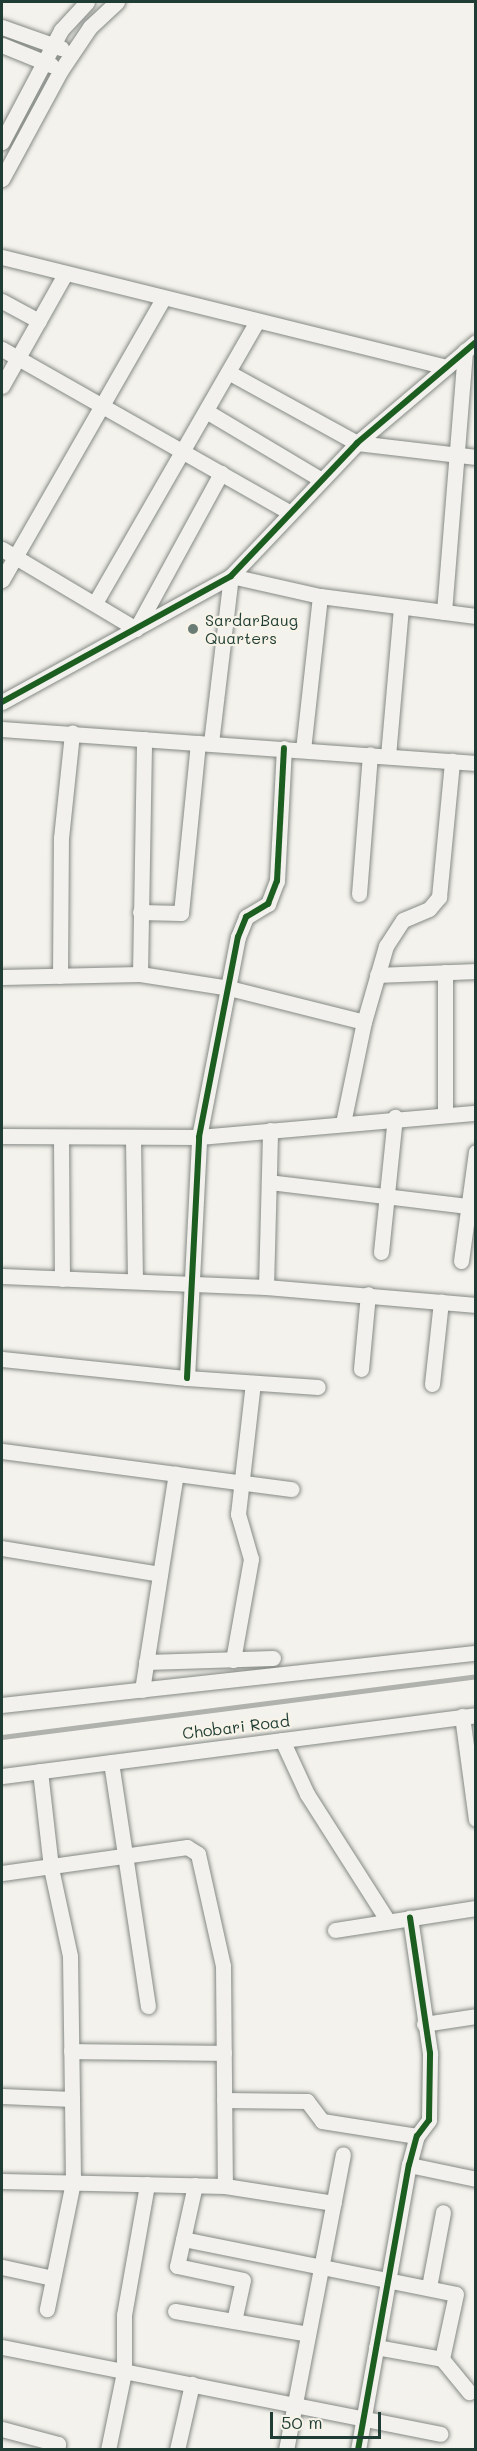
<!DOCTYPE html>
<style>
body{margin:0}
#map{position:relative;width:477px;height:2451px;overflow:hidden;background:#f4f2ec;font-family:Mali,sans-serif}
div>[style]{position:absolute}
.roads{filter:drop-shadow(0 0 2px #848985) drop-shadow(0 0 2px #848985)}
.minor>*{height:15px;margin:-7.5px;padding:0 7.5px;transform-origin:7.5px;border-radius:7.5px;background:#f2f1ed}
.rail>*{height:4.5px;margin:-2.25px;padding:0 2.25px;transform-origin:2.25px;border-radius:2.25px;background:#b0b2ae}
.cycleway>*{height:6px;margin:-3px;padding:0 3px;transform-origin:3px;border-radius:3px;background:#1b5e20}
.dots>*{width:16px;height:16px;translate:-50% -50%;box-sizing:border-box;border:3px solid #f7f3e8;border-radius:50%}
span{translate:-50% -50%;white-space:nowrap;text-align:center;line-height:1.15;-webkit-text-stroke:4.5px #f7f3e8;paint-order:stroke}
.poi-label{font-size:16px;color:#1f3d34}
.left{translate:0 -50%;text-align:left}
.street-label{font-size:16px;color:#1f3d34}
.frame{position:absolute;inset:0;border:3px solid #1f3d34;pointer-events:none}
.scale{position:absolute;left:270px;top:2412px;width:111px;height:27px;box-sizing:border-box;border:3px solid #1f3d34;border-top:0;padding-left:8px;font-size:18px;line-height:21px;white-space:nowrap;color:#1f3d34;-webkit-text-stroke:4px #f7f3e8;paint-order:stroke}
</style>
<div id="map">
<div class="roads">
<div class="minor">
<i style="left:2px;top:27px;width:63px;rotate:19.6deg"></i>
<i style="left:2px;top:45px;width:53px;rotate:22.2deg"></i>
<i style="left:2px;top:142px;width:127px;rotate:-62.2deg"></i>
<i style="left:61px;top:30px;width:38px;rotate:-47deg"></i>
<i style="left:2px;top:179px;width:124px;rotate:-61.6deg"></i>
<i style="left:61px;top:70px;width:52px;rotate:-56deg"></i>
<i style="left:90px;top:27px;width:37px;rotate:-43deg"></i>
<i style="left:2px;top:257px;width:457px;rotate:13.9deg"></i>
<i style="left:2px;top:301px;width:42px;rotate:28.4deg"></i>
<i style="left:2px;top:349px;width:330px;rotate:29.6deg"></i>
<i style="left:228px;top:372px;width:147px;rotate:28.8deg"></i>
<i style="left:357px;top:443px;width:120px;rotate:6.7deg"></i>
<i style="left:2px;top:386px;width:126px;rotate:-60.6deg"></i>
<i style="left:206px;top:411px;width:133px;rotate:30.8deg"></i>
<i style="left:2px;top:549px;width:156px;rotate:30.8deg"></i>
<i style="left:136px;top:629px;width:178px;rotate:-61.4deg"></i>
<i style="left:2px;top:580px;width:324px;rotate:-60.2deg"></i>
<i style="left:95px;top:603px;width:325px;rotate:-60.1deg"></i>
<i style="left:444px;top:612px;width:262px;rotate:-85.4deg"></i>
<i style="left:2px;top:702px;width:261px;rotate:-28.8deg"></i>
<i style="left:231px;top:576px;width:183px;rotate:-46.5deg"></i>
<i style="left:357px;top:443px;width:156px;rotate:-40.3deg"></i>
<i style="left:2px;top:729px;width:475px;rotate:4.1deg"></i>
<i style="left:211px;top:743px;width:168px;rotate:-83.2deg"></i>
<i style="left:231px;top:576px;width:91px;rotate:12.7deg"></i>
<i style="left:320px;top:596px;width:157px;rotate:7.3deg"></i>
<i style="left:303px;top:750px;width:155px;rotate:-83.7deg"></i>
<i style="left:388px;top:756px;width:149px;rotate:-85deg"></i>
<i style="left:359px;top:894px;width:140px;rotate:-85.5deg"></i>
<i style="left:140px;top:912px;width:41px;rotate:1.4deg"></i>
<i style="left:181px;top:913px;width:171px;rotate:-84.3deg"></i>
<i style="left:140px;top:974px;width:235px;rotate:-89deg"></i>
<i style="left:377px;top:975px;width:99px;rotate:-2.3deg"></i>
<i style="left:60px;top:976px;width:138px;rotate:-89.6deg"></i>
<i style="left:61px;top:838px;width:106px;rotate:-84deg"></i>
<i style="left:2px;top:977px;width:138px;rotate:-1.2deg"></i>
<i style="left:140px;top:974px;width:90px;rotate:8.9deg"></i>
<i style="left:229px;top:988px;width:139px;rotate:14.1deg"></i>
<i style="left:445px;top:1115px;width:143px;rotate:-90deg"></i>
<i style="left:343px;top:1123px;width:103px;rotate:-78.3deg"></i>
<i style="left:364px;top:1022px;width:79px;rotate:-73.9deg"></i>
<i style="left:386px;top:946px;width:31px;rotate:-57deg"></i>
<i style="left:403px;top:920px;width:28px;rotate:-23deg"></i>
<i style="left:429px;top:909px;width:16px;rotate:-50deg"></i>
<i style="left:439px;top:897px;width:137px;rotate:-84.5deg"></i>
<i style="left:2px;top:1136px;width:197px;rotate:0.3deg"></i>
<i style="left:199px;top:1137px;width:278px;rotate:-5deg"></i>
<i style="left:133px;top:1138px;width:143px;rotate:89.2deg"></i>
<i style="left:61px;top:1139px;width:140px;rotate:89.6deg"></i>
<i style="left:269px;top:1182px;width:209px;rotate:6.9deg"></i>
<i style="left:381px;top:1252px;width:136px;rotate:-84.1deg"></i>
<i style="left:461px;top:1261px;width:110px;rotate:-82.2deg"></i>
<i style="left:2px;top:1276px;width:264px;rotate:2.4deg"></i>
<i style="left:266px;top:1287px;width:211px;rotate:4.9deg"></i>
<i style="left:266px;top:1287px;width:157px;rotate:-88.5deg"></i>
<i style="left:2px;top:1359px;width:186px;rotate:5.9deg"></i>
<i style="left:187px;top:1378px;width:131px;rotate:3.9deg"></i>
<i style="left:361px;top:1369px;width:75px;rotate:-84.7deg"></i>
<i style="left:187px;top:1378px;width:241px;rotate:-87.1deg"></i>
<i style="left:199px;top:1137px;width:204px;rotate:-79deg"></i>
<i style="left:238px;top:937px;width:22px;rotate:-68deg"></i>
<i style="left:246px;top:917px;width:26px;rotate:-31deg"></i>
<i style="left:268px;top:904px;width:25px;rotate:-69deg"></i>
<i style="left:277px;top:881px;width:133px;rotate:-87deg"></i>
<i style="left:432px;top:1384px;width:83px;rotate:-83.8deg"></i>
<i style="left:2px;top:1451px;width:292px;rotate:7.5deg"></i>
<i style="left:2px;top:1548px;width:160px;rotate:9.3deg"></i>
<i style="left:233px;top:1660px;width:103px;rotate:-79.9deg"></i>
<i style="left:251px;top:1559px;width:47px;rotate:-106.1deg"></i>
<i style="left:238px;top:1514px;width:132px;rotate:-83.5deg"></i>
<i style="left:146px;top:1662px;width:127px;rotate:-1.8deg"></i>
<i style="left:142px;top:1690px;width:219px;rotate:-81.1deg"></i>
<i style="left:2px;top:1705px;width:477px;rotate:-6.3deg"></i>
<i style="left:462px;top:1716px;width:104px;rotate:82.3deg"></i>
<i style="left:282px;top:1740px;width:60px;rotate:65.2deg"></i>
<i style="left:307px;top:1794px;width:151px;rotate:57.5deg"></i>
<i style="left:111px;top:1762px;width:247px;rotate:81.4deg"></i>
<i style="left:40px;top:1771px;width:98px;rotate:83.5deg"></i>
<i style="left:51px;top:1868px;width:90px;rotate:77.8deg"></i>
<i style="left:70px;top:1956px;width:143px;rotate:89.2deg"></i>
<i style="left:72px;top:2099px;width:83px;rotate:89.3deg"></i>
<i style="left:73px;top:2182px;width:130px;rotate:101.6deg"></i>
<i style="left:2px;top:1776px;width:478px;rotate:-7.3deg"></i>
<i style="left:2px;top:1873px;width:187px;rotate:-8deg"></i>
<i style="left:187px;top:1847px;width:13px;rotate:32deg"></i>
<i style="left:198px;top:1854px;width:115px;rotate:77.4deg"></i>
<i style="left:223px;top:1966px;width:220px;rotate:89.5deg"></i>
<i style="left:335px;top:1930px;width:143px;rotate:-8.9deg"></i>
<i style="left:424px;top:2024px;width:53px;rotate:-8.7deg"></i>
<i style="left:71px;top:2051px;width:153px;rotate:0.7deg"></i>
<i style="left:2px;top:2096px;width:70px;rotate:2.5deg"></i>
<i style="left:224px;top:2100px;width:83px;rotate:0.7deg"></i>
<i style="left:307px;top:2101px;width:25px;rotate:53deg"></i>
<i style="left:322px;top:2121px;width:96px;rotate:9deg"></i>
<i style="left:409px;top:2165px;width:68px;rotate:11.8deg"></i>
<i style="left:2px;top:2181px;width:223px;rotate:1.3deg"></i>
<i style="left:225px;top:2186px;width:110px;rotate:8.9deg"></i>
<i style="left:195px;top:2185px;width:83px;rotate:102.5deg"></i>
<i style="left:177px;top:2266px;width:67px;rotate:12deg"></i>
<i style="left:243px;top:2280px;width:42px;rotate:102.4deg"></i>
<i style="left:183px;top:2239px;width:278px;rotate:11.4deg"></i>
<i style="left:456px;top:2294px;width:66px;rotate:102.2deg"></i>
<i style="left:442px;top:2359px;width:43px;rotate:50.7deg"></i>
<i style="left:2px;top:2267px;width:52px;rotate:12.2deg"></i>
<i style="left:429px;top:2287px;width:76px;rotate:-79.4deg"></i>
<i style="left:175px;top:2311px;width:135px;rotate:9.8deg"></i>
<i style="left:2px;top:2347px;width:447px;rotate:11.2deg"></i>
<i style="left:376px;top:2347px;width:67px;rotate:10.3deg"></i>
<i style="left:2px;top:2429px;width:58px;rotate:15deg"></i>
<i style="left:58px;top:2444px;width:6px;rotate:99deg"></i>
<i style="left:108px;top:2450px;width:80px;rotate:-78.4deg"></i>
<i style="left:124px;top:2372px;width:57px;rotate:-90deg"></i>
<i style="left:124px;top:2315px;width:133px;rotate:-80deg"></i>
<i style="left:177px;top:2450px;width:68px;rotate:-77.2deg"></i>
<i style="left:286px;top:2450px;width:301px;rotate:-79.1deg"></i>
<i style="left:358px;top:2450px;width:290px;rotate:-79.9deg"></i>
<i style="left:409px;top:2165px;width:30px;rotate:-75deg"></i>
<i style="left:417px;top:2136px;width:20px;rotate:-53deg"></i>
<i style="left:429px;top:2120px;width:67px;rotate:-89.1deg"></i>
<i style="left:430px;top:2053px;width:137px;rotate:-98.4deg"></i>
</div>
</div>
<div class="rail">
<i style="left:2px;top:1737px;width:478px;rotate:-7.3deg"></i>
</div>
<div class="cycleway">
<i style="left:2px;top:702px;width:261px;rotate:-28.8deg"></i>
<i style="left:231px;top:576px;width:183px;rotate:-46.5deg"></i>
<i style="left:357px;top:443px;width:156px;rotate:-40.3deg"></i>
<i style="left:187px;top:1378px;width:241px;rotate:-87.1deg"></i>
<i style="left:199px;top:1137px;width:204px;rotate:-79deg"></i>
<i style="left:238px;top:937px;width:22px;rotate:-68deg"></i>
<i style="left:246px;top:917px;width:26px;rotate:-31deg"></i>
<i style="left:268px;top:904px;width:25px;rotate:-69deg"></i>
<i style="left:277px;top:881px;width:133px;rotate:-87deg"></i>
<i style="left:358px;top:2450px;width:290px;rotate:-79.9deg"></i>
<i style="left:409px;top:2165px;width:30px;rotate:-75deg"></i>
<i style="left:417px;top:2136px;width:20px;rotate:-53deg"></i>
<i style="left:429px;top:2120px;width:67px;rotate:-89.1deg"></i>
<i style="left:430px;top:2053px;width:137px;rotate:-98.4deg"></i>
</div>
<div class="dots">
<i style="left:193px;top:629px;background:#6a7c74"></i>
</div>
<div class="poi-label">
<span class="left" style="left:205px;top:629px">SardarBaug<br>Quarters</span>
</div>
<div class="street-label">
<span style="left:236px;top:1727px;rotate:-7deg">Chobari Road</span>
</div>
<div class="frame"></div>
<div class="scale">50 m</div>
</div>
